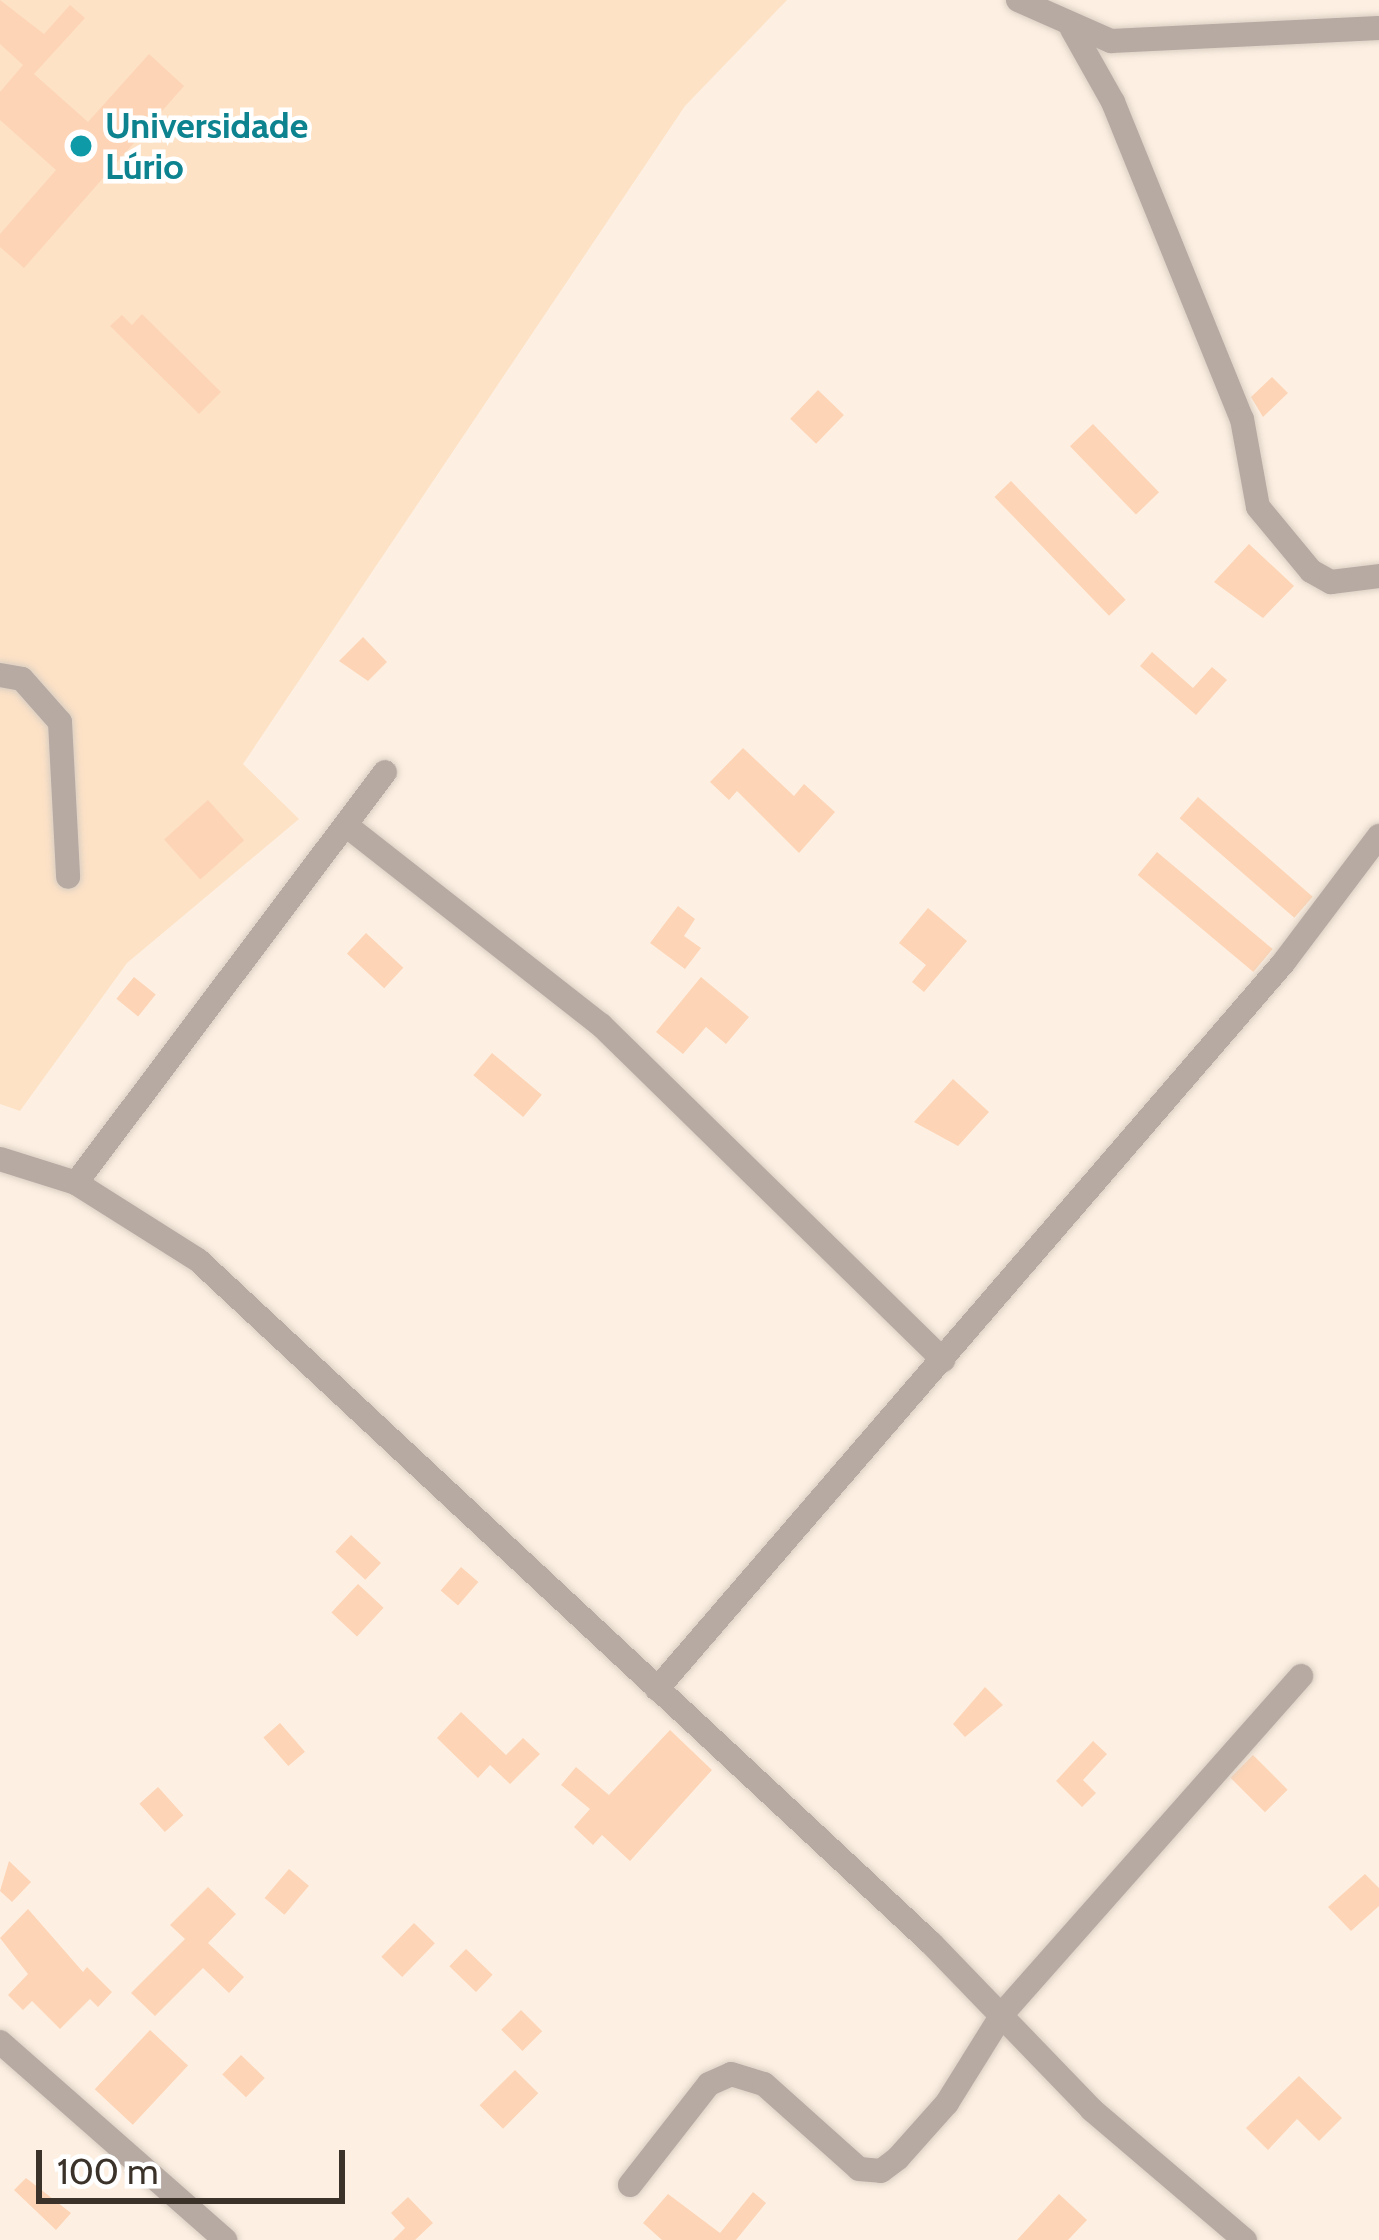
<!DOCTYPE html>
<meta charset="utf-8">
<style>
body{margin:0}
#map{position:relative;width:1379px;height:2240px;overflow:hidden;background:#fdf0e3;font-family:Cabin,sans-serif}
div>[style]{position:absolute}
.built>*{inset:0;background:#fde2c6}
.building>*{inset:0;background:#fdd4b5;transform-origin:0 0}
.roads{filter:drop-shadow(0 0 3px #dacec2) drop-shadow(0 0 3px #dacec2)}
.minor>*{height:24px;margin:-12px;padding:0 12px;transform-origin:12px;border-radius:12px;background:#b6aaa3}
.dots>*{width:33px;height:33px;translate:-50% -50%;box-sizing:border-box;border:6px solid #fff;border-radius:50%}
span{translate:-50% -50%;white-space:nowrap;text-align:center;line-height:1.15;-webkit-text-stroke:9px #fff;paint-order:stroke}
.culture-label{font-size:36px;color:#0d838f;font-weight:700}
.left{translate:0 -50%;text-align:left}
.scale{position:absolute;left:36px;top:2150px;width:309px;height:54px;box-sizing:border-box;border:6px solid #3b322a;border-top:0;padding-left:15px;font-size:36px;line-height:42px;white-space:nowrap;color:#3b322a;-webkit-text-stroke:9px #fff;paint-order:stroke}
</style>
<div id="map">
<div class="built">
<i style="clip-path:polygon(0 0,787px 0,685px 106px,243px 764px,299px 819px,127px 963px,20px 1111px,0 1104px)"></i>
</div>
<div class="building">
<i style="clip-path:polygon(0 0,44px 34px,70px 5px,85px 18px,34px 74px,88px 122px,149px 54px,184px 86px,24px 268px,0 247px,0 234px,56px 170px,0 120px,0 92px,23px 65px,0 44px)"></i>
<i style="clip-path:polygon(142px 314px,221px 392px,199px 414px,110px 326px,122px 315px,132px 325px)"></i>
<i style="clip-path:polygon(1272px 377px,1288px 393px,1263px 417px,1251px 397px)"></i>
<i style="left:818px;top:390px;width:36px;height:40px;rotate:44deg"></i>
<i style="left:1093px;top:424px;width:95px;height:32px;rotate:46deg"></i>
<i style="left:1011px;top:481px;width:165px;height:23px;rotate:46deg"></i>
<i style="clip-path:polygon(1249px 544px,1294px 586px,1263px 618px,1214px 582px)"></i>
<i style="clip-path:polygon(363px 637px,387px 662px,368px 681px,339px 661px)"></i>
<i style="clip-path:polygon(1152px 652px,1193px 688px,1212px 667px,1227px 680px,1196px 715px,1140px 666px)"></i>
<i style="clip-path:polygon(743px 748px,794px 796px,804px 784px,835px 812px,799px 853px,737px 791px,729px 800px,710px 782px)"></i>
<i style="left:1198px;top:797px;width:152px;height:28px;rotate:41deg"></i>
<i style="left:208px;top:800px;width:54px;height:59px;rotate:48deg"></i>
<i style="left:1157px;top:852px;width:151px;height:30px;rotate:40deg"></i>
<i style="clip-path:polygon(678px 906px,695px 919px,684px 936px,701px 948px,685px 969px,650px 943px)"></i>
<i style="clip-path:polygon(928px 908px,967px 941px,924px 992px,912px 982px,926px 965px,899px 943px)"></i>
<i style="left:366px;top:933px;width:51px;height:28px;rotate:43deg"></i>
<i style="left:134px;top:977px;width:28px;height:28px;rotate:39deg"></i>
<i style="clip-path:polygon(701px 977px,749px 1017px,726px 1044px,706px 1027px,683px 1054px,656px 1032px)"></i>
<i style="left:492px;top:1053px;width:65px;height:29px;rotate:40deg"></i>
<i style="clip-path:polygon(953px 1079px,989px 1112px,958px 1146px,914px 1122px)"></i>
<i style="left:351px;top:1535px;width:41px;height:23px;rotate:43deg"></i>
<i style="left:461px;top:1567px;width:23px;height:31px;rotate:41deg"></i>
<i style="left:358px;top:1584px;width:35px;height:39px;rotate:43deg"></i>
<i style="clip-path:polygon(985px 1687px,1003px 1705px,965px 1737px,953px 1724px)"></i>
<i style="clip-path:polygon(461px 1712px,506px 1755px,523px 1738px,540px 1754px,510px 1784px,490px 1765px,478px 1778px,437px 1738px)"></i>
<i style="left:280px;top:1723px;width:38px;height:22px;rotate:49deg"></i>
<i style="clip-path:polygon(670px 1730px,712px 1770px,630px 1861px,602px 1835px,593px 1845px,574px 1827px,590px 1809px,561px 1785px,576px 1767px,609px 1795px)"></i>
<i style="clip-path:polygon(1093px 1741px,1107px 1754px,1083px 1780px,1096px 1793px,1082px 1807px,1056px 1781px)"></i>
<i style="left:1253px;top:1755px;width:49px;height:32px;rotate:45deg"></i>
<i style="left:158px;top:1787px;width:38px;height:25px;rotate:48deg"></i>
<i style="clip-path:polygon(9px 1861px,31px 1882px,12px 1902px,0 1891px)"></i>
<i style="left:289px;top:1869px;width:26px;height:38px;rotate:40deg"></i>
<i style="clip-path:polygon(1365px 1874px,1379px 1888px,1379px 1906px,1351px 1931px,1328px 1907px)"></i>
<i style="clip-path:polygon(208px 1887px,236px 1914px,208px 1943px,244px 1977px,229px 1993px,203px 1968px,155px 2016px,131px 1993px,185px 1939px,170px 1925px)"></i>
<i style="clip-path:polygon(28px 1909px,83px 1972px,87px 1967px,112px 1992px,98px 2007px,90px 1999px,60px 2029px,32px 2001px,23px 2010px,8px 1995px,28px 1974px,0 1938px)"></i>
<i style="left:414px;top:1923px;width:29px;height:47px;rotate:44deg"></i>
<i style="left:466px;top:1949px;width:37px;height:24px;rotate:44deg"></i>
<i style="left:521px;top:2010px;width:30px;height:28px;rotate:45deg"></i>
<i style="left:150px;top:2030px;width:52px;height:81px;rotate:43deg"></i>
<i style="left:241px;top:2055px;width:33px;height:27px;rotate:44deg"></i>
<i style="left:515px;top:2070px;width:33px;height:50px;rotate:45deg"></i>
<i style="clip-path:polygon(1299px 2076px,1342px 2118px,1319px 2141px,1297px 2119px,1268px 2150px,1246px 2128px)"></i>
<i style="clip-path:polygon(26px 2178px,71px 2213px,56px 2230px,14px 2190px)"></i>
<i style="clip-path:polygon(753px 2192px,766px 2203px,736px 2240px,662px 2240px,643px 2223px,668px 2194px,720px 2233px)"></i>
<i style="clip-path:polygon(1059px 2194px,1087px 2220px,1068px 2240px,1017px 2240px)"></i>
<i style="clip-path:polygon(408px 2197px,433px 2223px,415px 2240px,393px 2240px,405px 2228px,391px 2213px)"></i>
</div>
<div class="roads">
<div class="minor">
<i style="left:1018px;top:0;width:102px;rotate:23.8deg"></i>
<i style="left:1111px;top:41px;width:268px;rotate:-2.8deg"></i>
<i style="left:1072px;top:29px;width:84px;rotate:60.7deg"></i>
<i style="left:1113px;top:102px;width:342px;rotate:67.9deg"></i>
<i style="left:1242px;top:419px;width:89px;rotate:79.7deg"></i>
<i style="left:1258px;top:507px;width:83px;rotate:50.4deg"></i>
<i style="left:1311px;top:571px;width:23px;rotate:29deg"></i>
<i style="left:1331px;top:582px;width:48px;rotate:-7.1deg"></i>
<i style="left:0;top:675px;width:22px;rotate:10deg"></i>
<i style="left:22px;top:679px;width:57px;rotate:48.5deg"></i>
<i style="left:60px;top:722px;width:155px;rotate:87deg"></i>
<i style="left:347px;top:826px;width:323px;rotate:38.1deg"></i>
<i style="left:601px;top:1025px;width:479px;rotate:44.4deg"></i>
<i style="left:0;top:1159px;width:80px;rotate:17.5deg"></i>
<i style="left:76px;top:1183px;width:144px;rotate:32.3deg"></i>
<i style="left:198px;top:1260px;width:1002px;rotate:42.98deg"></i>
<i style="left:931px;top:1943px;width:232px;rotate:46deg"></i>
<i style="left:1092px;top:2110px;width:201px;rotate:40.4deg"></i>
<i style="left:76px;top:1183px;width:514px;rotate:-53.06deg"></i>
<i style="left:657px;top:1689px;width:960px;rotate:-49.22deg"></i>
<i style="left:1284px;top:962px;width:158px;rotate:-53deg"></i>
<i style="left:0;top:2042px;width:300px;rotate:41.3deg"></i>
<i style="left:630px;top:2185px;width:128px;rotate:-52deg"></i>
<i style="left:709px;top:2084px;width:24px;rotate:-24deg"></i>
<i style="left:731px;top:2074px;width:34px;rotate:17deg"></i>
<i style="left:764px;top:2084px;width:127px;rotate:41.8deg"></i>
<i style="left:859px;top:2169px;width:22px;rotate:5deg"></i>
<i style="left:881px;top:2171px;width:21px;rotate:-37deg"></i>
<i style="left:898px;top:2158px;width:74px;rotate:-48.3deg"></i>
<i style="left:947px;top:2103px;width:106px;rotate:-58.1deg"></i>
<i style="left:1003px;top:2013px;width:450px;rotate:-48.5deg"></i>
</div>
</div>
<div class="dots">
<i style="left:81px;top:146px;background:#0f9aa8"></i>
</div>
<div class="culture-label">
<span class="left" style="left:105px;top:146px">Universidade<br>Lúrio</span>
</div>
<div class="scale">100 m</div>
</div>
